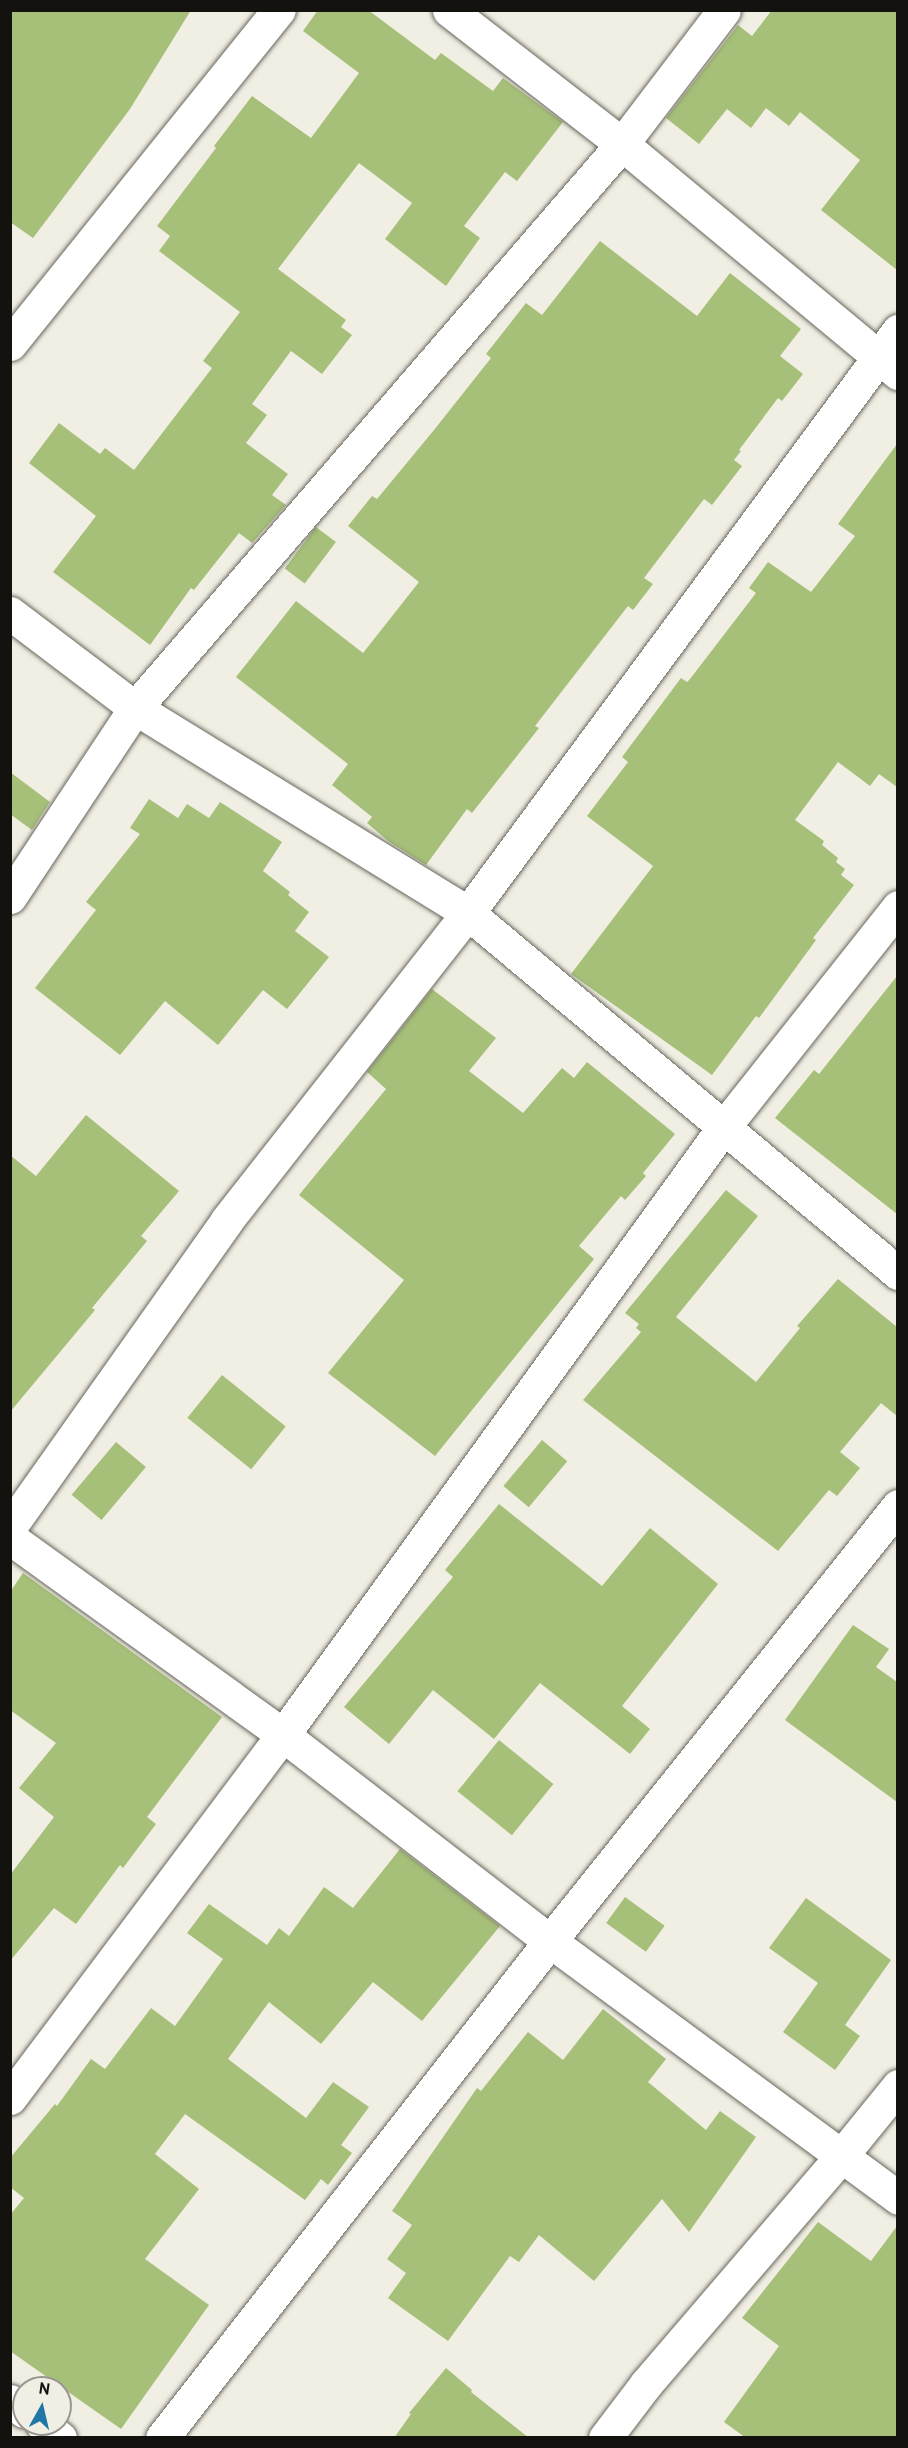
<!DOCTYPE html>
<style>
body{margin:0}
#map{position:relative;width:908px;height:2448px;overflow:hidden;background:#f1efe4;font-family:Overpass,sans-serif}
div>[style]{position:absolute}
.building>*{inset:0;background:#a6bf79;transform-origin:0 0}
.roads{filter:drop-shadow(0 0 2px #68665c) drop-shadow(0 0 2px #68665c)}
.minor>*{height:33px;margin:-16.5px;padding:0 16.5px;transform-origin:16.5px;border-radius:16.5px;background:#fff}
.tertiary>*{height:33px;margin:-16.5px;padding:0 16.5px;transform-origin:16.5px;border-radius:16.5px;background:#fff}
span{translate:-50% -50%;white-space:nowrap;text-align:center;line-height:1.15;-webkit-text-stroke:5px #f1efe4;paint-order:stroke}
.frame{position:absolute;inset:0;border:12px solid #13120f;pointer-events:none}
.north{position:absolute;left:12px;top:2376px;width:60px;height:60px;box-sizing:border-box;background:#f1efe4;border:2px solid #98978f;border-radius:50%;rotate:8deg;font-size:16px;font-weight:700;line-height:24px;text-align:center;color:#13120f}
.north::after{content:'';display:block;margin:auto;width:21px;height:27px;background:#2077a6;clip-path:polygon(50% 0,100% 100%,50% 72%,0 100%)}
</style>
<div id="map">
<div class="building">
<i style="clip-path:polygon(10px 10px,191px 10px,130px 109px,33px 238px,10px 222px)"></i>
<i style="clip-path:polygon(318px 10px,368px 10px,435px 60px,441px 53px,493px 91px,503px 78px,563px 122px,517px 181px,505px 172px,464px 226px,480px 238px,446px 286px,385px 239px,412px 203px,359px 163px,278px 269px,346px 320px,341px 327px,352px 335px,322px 374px,291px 351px,252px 404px,267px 415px,246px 443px,288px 474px,272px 495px,286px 505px,252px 543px,239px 533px,194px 590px,191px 588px,150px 645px,53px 572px,96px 516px,29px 463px,59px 423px,100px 454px,105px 448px,134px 470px,212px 368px,203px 361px,240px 312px,159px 251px,170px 236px,157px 226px,216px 148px,214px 146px,252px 96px,311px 138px,359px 73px,303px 31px)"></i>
<i style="clip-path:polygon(772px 10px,897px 10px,897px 270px,821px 210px,860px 160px,800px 112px,789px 126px,766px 108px,751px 128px,727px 109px,699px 144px,666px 118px,738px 25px,752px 36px)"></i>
<i style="clip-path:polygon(600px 241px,697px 316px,730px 273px,801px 329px,780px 356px,803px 374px,782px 401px,778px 398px,739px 450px,741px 451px,734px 460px,742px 466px,712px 505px,704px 499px,644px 578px,653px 584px,633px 610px,628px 606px,535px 726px,539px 728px,472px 813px,467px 809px,426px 865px,388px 841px,367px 823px,372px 817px,332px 785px,348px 764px,236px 677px,296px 601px,363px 653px,419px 582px,348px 526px,372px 496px,377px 499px,434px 430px,491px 358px,486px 354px,526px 303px,542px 315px)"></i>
<i style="clip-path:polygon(897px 444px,897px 787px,879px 774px,870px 786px,838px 762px,795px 820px,824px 841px,822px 845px,838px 858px,836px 862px,845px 869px,841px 875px,854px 885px,813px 938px,816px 940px,759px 1018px,756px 1016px,712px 1075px,571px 974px,653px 866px,587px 816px,628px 762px,622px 757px,681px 678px,687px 682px,690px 679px,756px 593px,749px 588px,768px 562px,811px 592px,855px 536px,838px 524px)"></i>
<i style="left:316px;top:527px;width:25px;height:52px;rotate:37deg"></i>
<i style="clip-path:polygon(10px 772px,50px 802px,32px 830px,10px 814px)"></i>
<i style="clip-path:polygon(149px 799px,178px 818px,187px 804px,209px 818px,220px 802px,282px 842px,263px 871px,290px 892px,288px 895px,309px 912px,295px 931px,329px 957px,287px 1009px,263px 990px,218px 1045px,165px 1001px,120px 1055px,35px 988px,96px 910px,86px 902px,140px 834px,130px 828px)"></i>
<i style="clip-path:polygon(897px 976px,897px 1214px,775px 1118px,814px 1070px,819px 1074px)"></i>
<i style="clip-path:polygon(432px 989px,496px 1038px,469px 1071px,523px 1113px,562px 1068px,574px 1078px,587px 1062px,675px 1134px,643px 1173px,646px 1176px,625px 1200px,621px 1196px,579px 1246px,594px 1259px,435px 1456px,328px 1373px,404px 1280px,299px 1195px,386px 1089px,367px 1072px)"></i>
<i style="clip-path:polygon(86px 1115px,179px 1191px,141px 1236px,147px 1241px,92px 1308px,95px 1310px,10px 1412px,10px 1155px,36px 1176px)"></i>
<i style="clip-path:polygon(726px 1190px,758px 1216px,676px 1317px,756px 1382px,800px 1328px,797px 1326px,838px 1279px,897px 1327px,897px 1416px,881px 1403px,840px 1452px,860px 1468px,837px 1496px,829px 1490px,778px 1551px,583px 1400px,641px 1332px,636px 1328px,639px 1324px,625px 1313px)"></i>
<i style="left:222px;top:1375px;width:82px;height:55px;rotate:39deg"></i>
<i style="left:542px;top:1440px;width:33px;height:60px;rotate:40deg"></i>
<i style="left:116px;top:1442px;width:39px;height:69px;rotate:40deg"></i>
<i style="clip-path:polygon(499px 1504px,602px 1586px,650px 1528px,718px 1584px,622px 1706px,650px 1729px,630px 1754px,540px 1683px,494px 1739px,433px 1690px,389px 1744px,344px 1707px,453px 1577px,445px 1570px)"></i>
<i style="clip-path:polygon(23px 1573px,222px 1717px,147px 1817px,156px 1824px,123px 1868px,120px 1865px,76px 1924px,54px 1908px,10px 1961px,10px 1875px,54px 1817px,19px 1788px,56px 1743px,10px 1710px,10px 1592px)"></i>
<i style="clip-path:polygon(853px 1625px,889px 1649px,876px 1667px,897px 1682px,897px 1802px,785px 1720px)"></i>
<i style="left:499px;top:1740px;width:70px;height:66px;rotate:39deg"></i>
<i style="clip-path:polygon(400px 1849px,500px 1926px,422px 2021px,373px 1982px,321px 2044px,269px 2002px,228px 2059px,306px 2118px,333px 2082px,369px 2107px,341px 2145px,352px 2153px,328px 2185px,321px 2179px,305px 2200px,185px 2114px,155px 2154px,199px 2189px,145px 2259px,209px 2305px,121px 2429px,10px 2351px,10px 2215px,24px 2198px,10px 2187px,10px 2158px,55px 2104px,57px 2106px,91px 2059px,105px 2069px,151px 2008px,175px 2026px,223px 1959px,187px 1933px,209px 1904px,267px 1945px,279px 1928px,289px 1936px,324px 1887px,353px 1908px)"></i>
<i style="left:625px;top:1897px;width:49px;height:32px;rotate:36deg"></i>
<i style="clip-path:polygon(806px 1898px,891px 1960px,845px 2025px,860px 2036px,835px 2070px,783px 2032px,818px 1983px,769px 1948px)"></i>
<i style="clip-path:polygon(603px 2009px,666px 2059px,648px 2082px,706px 2130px,720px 2111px,756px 2137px,689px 2232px,662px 2199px,594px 2281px,539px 2235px,519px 2262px,510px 2256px,448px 2341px,388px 2298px,406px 2273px,387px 2259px,412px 2225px,392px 2211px,477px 2088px,481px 2091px,528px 2032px,563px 2060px)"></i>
<i style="clip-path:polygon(818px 2222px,871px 2261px,897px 2226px,897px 2438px,746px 2438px,724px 2422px,779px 2346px,742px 2318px)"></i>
<i style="clip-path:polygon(446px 2368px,472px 2390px,471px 2392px,529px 2438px,394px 2438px,411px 2414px,409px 2413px)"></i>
</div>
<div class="roads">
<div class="minor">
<i style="left:449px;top:10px;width:219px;rotate:37.8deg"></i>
<i style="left:622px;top:144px;width:359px;rotate:39.7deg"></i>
<i style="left:10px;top:344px;width:429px;rotate:-51.2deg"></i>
<i style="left:10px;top:613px;width:157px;rotate:37.2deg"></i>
<i style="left:135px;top:708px;width:391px;rotate:31.6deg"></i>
<i style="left:468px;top:913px;width:561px;rotate:39.94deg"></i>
<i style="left:10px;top:897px;width:227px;rotate:-56.5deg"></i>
<i style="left:135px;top:708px;width:745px;rotate:-49.19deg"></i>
<i style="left:622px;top:144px;width:168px;rotate:-52.7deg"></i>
<i style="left:10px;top:1527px;width:376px;rotate:-54.7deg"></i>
<i style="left:227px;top:1220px;width:390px;rotate:-51.9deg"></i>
<i style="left:468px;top:913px;width:724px;rotate:-53.54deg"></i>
<i style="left:10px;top:1538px;width:337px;rotate:35.8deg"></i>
<i style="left:283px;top:1735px;width:337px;rotate:37.7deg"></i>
<i style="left:550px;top:1941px;width:433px;rotate:36.4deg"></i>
<i style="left:10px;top:2401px;width:17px;rotate:36deg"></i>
<i style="left:42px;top:2424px;width:23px;rotate:38deg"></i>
<i style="left:162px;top:2438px;width:631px;rotate:-52.02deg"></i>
<i style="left:550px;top:1941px;width:557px;rotate:-51.34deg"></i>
<i style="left:605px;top:2438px;width:68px;rotate:-52.8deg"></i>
<i style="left:646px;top:2384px;width:301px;rotate:-49.4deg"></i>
<i style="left:842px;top:2155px;width:89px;rotate:-50.9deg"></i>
</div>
<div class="tertiary">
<i style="left:10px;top:2098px;width:454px;rotate:-53.1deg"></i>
<i style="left:283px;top:1735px;width:750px;rotate:-54.06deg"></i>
<i style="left:723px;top:1128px;width:282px;rotate:-51.6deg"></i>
</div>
</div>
<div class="frame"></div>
<div class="north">N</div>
</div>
